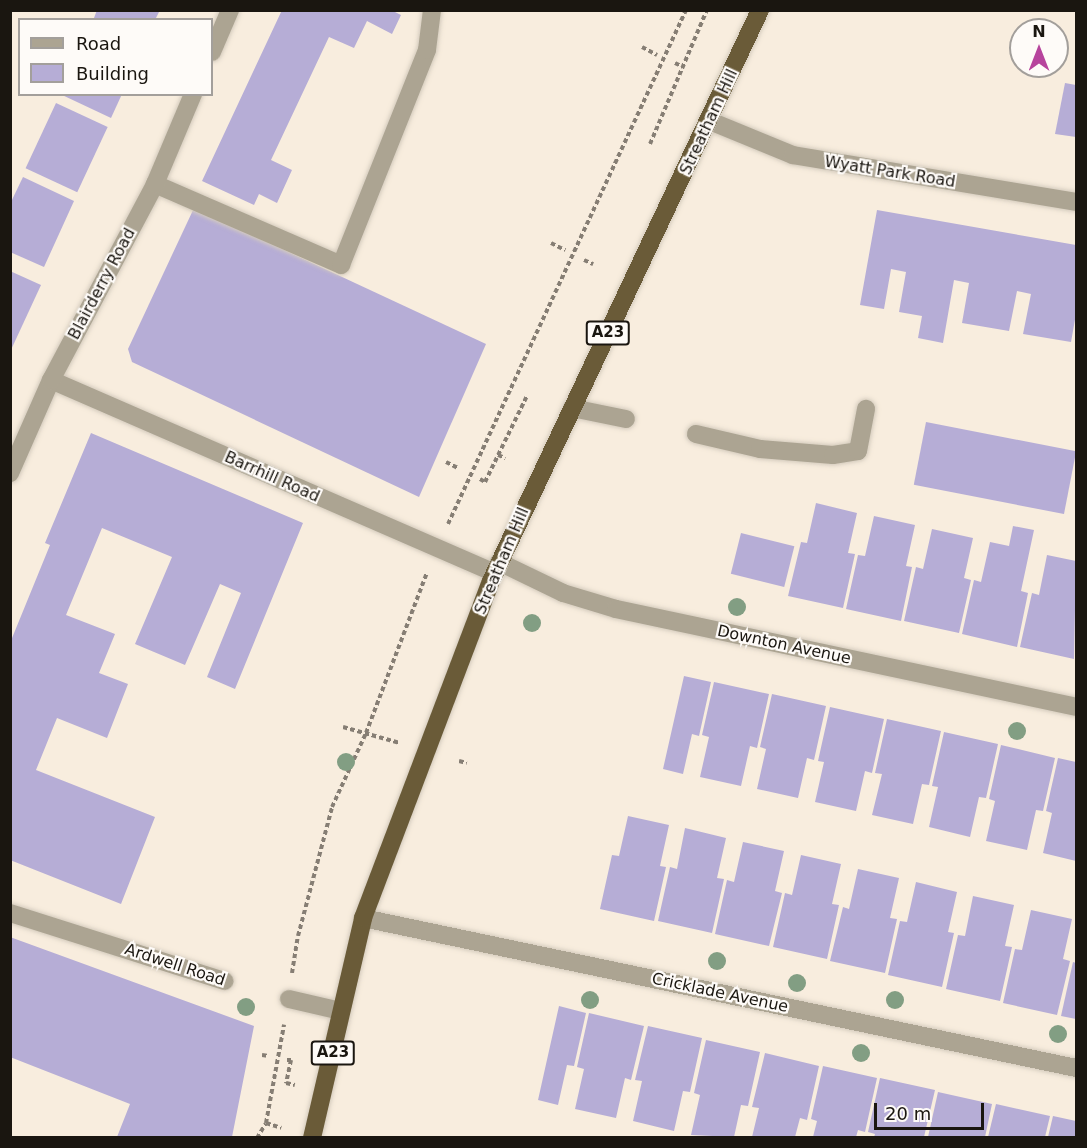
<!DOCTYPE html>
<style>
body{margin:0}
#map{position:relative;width:1087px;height:1148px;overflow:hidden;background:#f8edde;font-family:"DejaVu Sans",sans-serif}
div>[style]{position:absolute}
.building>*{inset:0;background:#b6add6;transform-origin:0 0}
.path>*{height:4px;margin-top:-2px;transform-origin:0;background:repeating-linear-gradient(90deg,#867e74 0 4.5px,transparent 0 7.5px)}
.roads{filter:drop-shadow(0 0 2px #d4cbbd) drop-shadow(0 0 2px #d4cbbd)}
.service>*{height:18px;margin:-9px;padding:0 9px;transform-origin:9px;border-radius:9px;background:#aca492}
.minor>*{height:18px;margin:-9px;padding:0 9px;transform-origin:9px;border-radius:9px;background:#aca492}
.trunk>*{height:18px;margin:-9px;padding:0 9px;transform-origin:9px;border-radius:9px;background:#6a5b38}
.trees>*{width:18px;height:18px;margin:-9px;border-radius:50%;background:#829e83}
span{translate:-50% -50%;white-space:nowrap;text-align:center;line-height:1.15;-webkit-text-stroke:4.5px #fefbf8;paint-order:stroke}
.shield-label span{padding:2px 4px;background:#fefbf8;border:2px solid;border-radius:4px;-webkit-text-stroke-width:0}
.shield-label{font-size:15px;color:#1a1610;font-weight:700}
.street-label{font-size:16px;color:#1a1610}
.frame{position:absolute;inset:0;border:12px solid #1a1610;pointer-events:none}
.legend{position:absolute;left:18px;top:18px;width:195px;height:78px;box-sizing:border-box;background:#fefbf8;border:2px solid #a39f9b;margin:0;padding:8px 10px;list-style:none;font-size:18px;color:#1a1610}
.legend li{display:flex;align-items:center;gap:12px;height:30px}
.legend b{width:30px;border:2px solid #a39f9b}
.north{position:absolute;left:1009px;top:18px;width:60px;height:60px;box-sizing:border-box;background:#fefbf8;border:2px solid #a39f9b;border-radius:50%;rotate:0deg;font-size:16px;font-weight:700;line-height:24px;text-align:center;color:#1a1610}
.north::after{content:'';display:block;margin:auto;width:21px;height:27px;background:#b7449d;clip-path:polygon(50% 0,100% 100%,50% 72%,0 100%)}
.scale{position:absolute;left:874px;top:1103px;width:110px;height:27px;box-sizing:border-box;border:3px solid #1a1610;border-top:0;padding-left:8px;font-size:18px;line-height:21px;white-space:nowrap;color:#1a1610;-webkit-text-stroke:4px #fefbf8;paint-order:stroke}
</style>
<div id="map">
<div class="building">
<i style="clip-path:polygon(97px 10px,160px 10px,155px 20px,98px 20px,94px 18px)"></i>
<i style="clip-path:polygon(282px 10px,391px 10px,401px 15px,392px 34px,367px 21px,354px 48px,329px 37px,271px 160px,292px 170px,277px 203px,259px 194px,254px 205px,202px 181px)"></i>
<i style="clip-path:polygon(1065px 83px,1076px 85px,1076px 137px,1055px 134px)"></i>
<i style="clip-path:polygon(60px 94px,122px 94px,111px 118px)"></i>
<i style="left:56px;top:103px;width:57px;height:72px;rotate:25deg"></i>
<i style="clip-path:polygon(23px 177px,74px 201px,44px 267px,10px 252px,10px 204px)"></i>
<i style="clip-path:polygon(194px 208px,486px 344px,419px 497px,132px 362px,128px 349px)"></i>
<i style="clip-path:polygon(877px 210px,1076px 245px,1076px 314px,1071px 342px,1023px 334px,1031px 294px,1017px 291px,1009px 331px,962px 323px,969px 283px,954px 280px,943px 343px,918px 338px,922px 316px,899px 312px,906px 272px,891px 269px,884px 309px,860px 305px)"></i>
<i style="clip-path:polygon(10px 271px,41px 285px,10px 352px)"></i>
<i style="left:926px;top:422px;width:153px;height:64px;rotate:11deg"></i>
<i style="clip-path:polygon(91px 433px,303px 523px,235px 689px,207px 677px,241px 593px,220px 584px,185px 665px,135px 644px,172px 557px,102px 528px,66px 615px,115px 634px,99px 673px,128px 684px,107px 738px,57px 718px,36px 770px,155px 817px,121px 904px,10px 860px,10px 643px,50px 545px,45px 543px)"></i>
<i style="clip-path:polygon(816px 503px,857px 513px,848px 553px,855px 554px,843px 608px,788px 596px,801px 542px,807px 543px)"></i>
<i style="clip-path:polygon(874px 516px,915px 525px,906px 566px,912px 567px,901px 621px,846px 609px,858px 555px,865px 556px)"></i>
<i style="clip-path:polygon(1013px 526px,1034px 530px,1021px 591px,1028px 593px,1017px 647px,962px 634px,974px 580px,981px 582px,990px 542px,1009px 546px)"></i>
<i style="clip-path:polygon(932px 529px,973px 538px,964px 578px,971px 580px,959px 633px,904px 621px,916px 567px,923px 569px)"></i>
<i style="left:741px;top:533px;width:55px;height:42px;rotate:14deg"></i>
<i style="clip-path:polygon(1047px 555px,1076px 561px,1074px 659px,1020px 647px,1032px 593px,1039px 595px)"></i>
<i style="clip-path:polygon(684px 676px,711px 682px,699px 736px,692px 734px,683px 774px,663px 769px)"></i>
<i style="clip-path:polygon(714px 682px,769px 694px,757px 748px,750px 746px,741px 786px,700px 777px,709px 737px,702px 735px)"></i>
<i style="clip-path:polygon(772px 694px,826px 706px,814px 760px,807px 758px,798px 798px,757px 789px,766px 749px,760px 747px)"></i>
<i style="clip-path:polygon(830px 707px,884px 719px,872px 773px,865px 771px,856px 811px,815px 802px,824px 762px,818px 761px)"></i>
<i style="clip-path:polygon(887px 719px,941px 731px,929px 785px,922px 784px,913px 824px,872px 815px,882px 774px,875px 773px)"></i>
<i style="clip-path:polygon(944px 732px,998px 744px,986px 798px,979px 797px,970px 837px,929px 827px,938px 787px,932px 786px)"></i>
<i style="clip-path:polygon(1001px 745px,1055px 758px,1043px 811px,1036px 810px,1027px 850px,986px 841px,995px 801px,989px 799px)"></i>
<i style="clip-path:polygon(1058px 758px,1076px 762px,1076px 861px,1043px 853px,1052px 813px,1046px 811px)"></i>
<i style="clip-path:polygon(628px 816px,669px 825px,660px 866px,666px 867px,654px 921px,600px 909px,612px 855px,619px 856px)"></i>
<i style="clip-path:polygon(685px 828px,726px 838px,717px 878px,724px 879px,712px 933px,658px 921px,670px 867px,677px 869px)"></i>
<i style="clip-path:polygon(743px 842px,784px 851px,775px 891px,782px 893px,769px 946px,715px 934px,727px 880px,734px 882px)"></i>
<i style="clip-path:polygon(801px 855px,841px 864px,832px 904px,839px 905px,827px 959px,773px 947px,785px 893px,792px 895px)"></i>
<i style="clip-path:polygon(858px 869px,899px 878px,890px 918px,897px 919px,885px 973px,830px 961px,843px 907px,849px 909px)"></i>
<i style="clip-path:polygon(916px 882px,957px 892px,948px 932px,954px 933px,942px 987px,888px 975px,900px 921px,907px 922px)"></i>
<i style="clip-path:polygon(973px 896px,1014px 905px,1005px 946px,1012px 947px,1000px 1001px,946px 989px,958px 935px,965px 936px)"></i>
<i style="clip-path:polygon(1031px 910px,1072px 919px,1063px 959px,1070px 961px,1057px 1015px,1003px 1003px,1015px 949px,1022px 950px)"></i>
<i style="clip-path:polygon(10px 937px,254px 1026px,232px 1137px,117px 1137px,130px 1104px,10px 1057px)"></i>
<i style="clip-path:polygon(1073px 962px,1076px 963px,1076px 1019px,1061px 1016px)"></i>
<i style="clip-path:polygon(559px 1006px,586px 1013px,574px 1066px,567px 1065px,558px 1105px,538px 1100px)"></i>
<i style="clip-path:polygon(589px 1013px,644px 1026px,631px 1080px,625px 1078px,616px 1118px,575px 1109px,584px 1069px,577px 1067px)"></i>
<i style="clip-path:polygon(648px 1026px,702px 1038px,690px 1092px,683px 1091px,674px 1131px,633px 1121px,642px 1081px,635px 1080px)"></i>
<i style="clip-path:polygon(706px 1040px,760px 1052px,748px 1106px,741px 1105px,734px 1137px,691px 1135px,700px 1095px,694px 1093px)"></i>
<i style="clip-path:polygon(765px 1053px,819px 1066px,807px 1120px,800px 1118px,795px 1137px,752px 1137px,759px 1108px,752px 1107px)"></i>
<i style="clip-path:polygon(823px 1066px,877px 1078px,865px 1132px,858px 1130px,856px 1137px,813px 1137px,817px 1121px,811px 1119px)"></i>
<i style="clip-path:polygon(880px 1078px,935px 1090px,924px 1137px,874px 1137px,875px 1134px,868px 1132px)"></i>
<i style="clip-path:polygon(938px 1092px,992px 1104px,985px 1137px,928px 1137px)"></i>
<i style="clip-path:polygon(996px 1104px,1050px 1116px,1045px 1137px,988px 1137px)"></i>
<i style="clip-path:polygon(1053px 1116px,1076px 1121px,1076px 1137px,1048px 1137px)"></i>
</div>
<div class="path">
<i style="left:642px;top:47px;width:17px;rotate:28deg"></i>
<i style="left:675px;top:63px;width:9px;rotate:27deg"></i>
<i style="left:650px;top:144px;width:146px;rotate:-67deg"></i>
<i style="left:551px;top:243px;width:16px;rotate:27deg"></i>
<i style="left:584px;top:260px;width:10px;rotate:24deg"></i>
<i style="left:498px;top:455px;width:8px;rotate:23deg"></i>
<i style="left:446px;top:462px;width:13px;rotate:27deg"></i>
<i style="left:480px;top:479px;width:6px;rotate:31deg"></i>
<i style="left:485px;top:482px;width:96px;rotate:-64deg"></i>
<i style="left:448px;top:524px;width:566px;rotate:-65.15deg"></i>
<i style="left:343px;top:727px;width:59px;rotate:15.7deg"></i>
<i style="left:459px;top:761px;width:8px;rotate:14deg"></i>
<i style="left:292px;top:973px;width:37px;rotate:-81deg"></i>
<i style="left:298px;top:936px;width:133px;rotate:-75.2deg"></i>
<i style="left:332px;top:807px;width:81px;rotate:-65.3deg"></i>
<i style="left:366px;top:733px;width:172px;rotate:-69.2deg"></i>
<i style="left:262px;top:1055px;width:7px;rotate:8deg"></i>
<i style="left:287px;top:1060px;width:4px"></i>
<i style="left:291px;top:1060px;width:24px;rotate:102deg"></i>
<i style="left:286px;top:1083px;width:9px;rotate:13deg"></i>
<i style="left:266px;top:1123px;width:16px;rotate:18deg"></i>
<i style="left:257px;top:1138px;width:17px;rotate:-59deg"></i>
<i style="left:266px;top:1123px;width:100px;rotate:-79.6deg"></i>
</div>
<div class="roads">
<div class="service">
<i style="left:572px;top:408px;width:55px;rotate:11.5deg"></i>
<i style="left:696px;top:434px;width:66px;rotate:13.2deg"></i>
<i style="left:760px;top:449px;width:73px;rotate:4.7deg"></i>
<i style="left:833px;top:455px;width:25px;rotate:-9deg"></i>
<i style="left:858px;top:451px;width:43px;rotate:-79.2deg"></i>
<i style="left:289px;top:999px;width:53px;rotate:13deg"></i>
</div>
<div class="minor">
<i style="left:212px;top:52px;width:46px;rotate:-66.8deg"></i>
<i style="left:710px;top:121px;width:90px;rotate:22.3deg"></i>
<i style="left:793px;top:155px;width:287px;rotate:9.4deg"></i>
<i style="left:155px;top:184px;width:203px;rotate:23.5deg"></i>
<i style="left:341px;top:265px;width:232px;rotate:-68.2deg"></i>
<i style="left:427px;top:50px;width:40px;rotate:-82.9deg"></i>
<i style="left:51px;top:380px;width:484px;rotate:23.5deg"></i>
<i style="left:10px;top:473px;width:102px;rotate:-66.2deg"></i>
<i style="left:51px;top:380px;width:222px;rotate:-62deg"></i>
<i style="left:155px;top:184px;width:98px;rotate:-67.1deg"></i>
<i style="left:499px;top:562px;width:71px;rotate:25.8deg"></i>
<i style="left:563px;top:593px;width:55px;rotate:16.8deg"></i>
<i style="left:616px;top:609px;width:470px;rotate:12deg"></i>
<i style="left:10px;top:913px;width:225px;rotate:17.6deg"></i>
<i style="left:363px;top:918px;width:729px;rotate:11.88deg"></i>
</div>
<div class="trunk">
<i style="left:312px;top:1138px;width:226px;rotate:-76.9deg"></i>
<i style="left:363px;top:918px;width:360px;rotate:-69.2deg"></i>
<i style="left:491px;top:581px;width:631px;rotate:-64.77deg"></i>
</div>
</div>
<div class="trees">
<i style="left:737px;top:607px"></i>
<i style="left:532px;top:623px"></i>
<i style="left:1017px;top:731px"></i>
<i style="left:346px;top:762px"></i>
<i style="left:717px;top:961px"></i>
<i style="left:797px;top:983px"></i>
<i style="left:590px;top:1000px"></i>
<i style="left:895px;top:1000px"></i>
<i style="left:246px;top:1007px"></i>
<i style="left:1058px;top:1034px"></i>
<i style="left:861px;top:1053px"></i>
</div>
<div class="shield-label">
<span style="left:608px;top:333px">A23</span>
<span style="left:333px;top:1053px">A23</span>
</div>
<div class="street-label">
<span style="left:709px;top:122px;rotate:-65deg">Streatham Hill</span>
<span style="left:890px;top:172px;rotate:9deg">Wyatt Park Road</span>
<span style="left:102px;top:284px;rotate:-62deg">Blairderry Road</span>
<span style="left:272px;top:477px;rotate:24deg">Barrhill Road</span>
<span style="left:502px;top:561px;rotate:-67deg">Streatham Hill</span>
<span style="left:784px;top:645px;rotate:12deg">Downton Avenue</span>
<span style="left:175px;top:965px;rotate:18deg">Ardwell Road</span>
<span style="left:720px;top:993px;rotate:12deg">Cricklade Avenue</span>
</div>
<div class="frame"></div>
<ul class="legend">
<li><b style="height:8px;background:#aca492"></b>Road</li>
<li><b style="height:16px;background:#b6add6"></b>Building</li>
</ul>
<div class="north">N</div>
<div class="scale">20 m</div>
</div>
